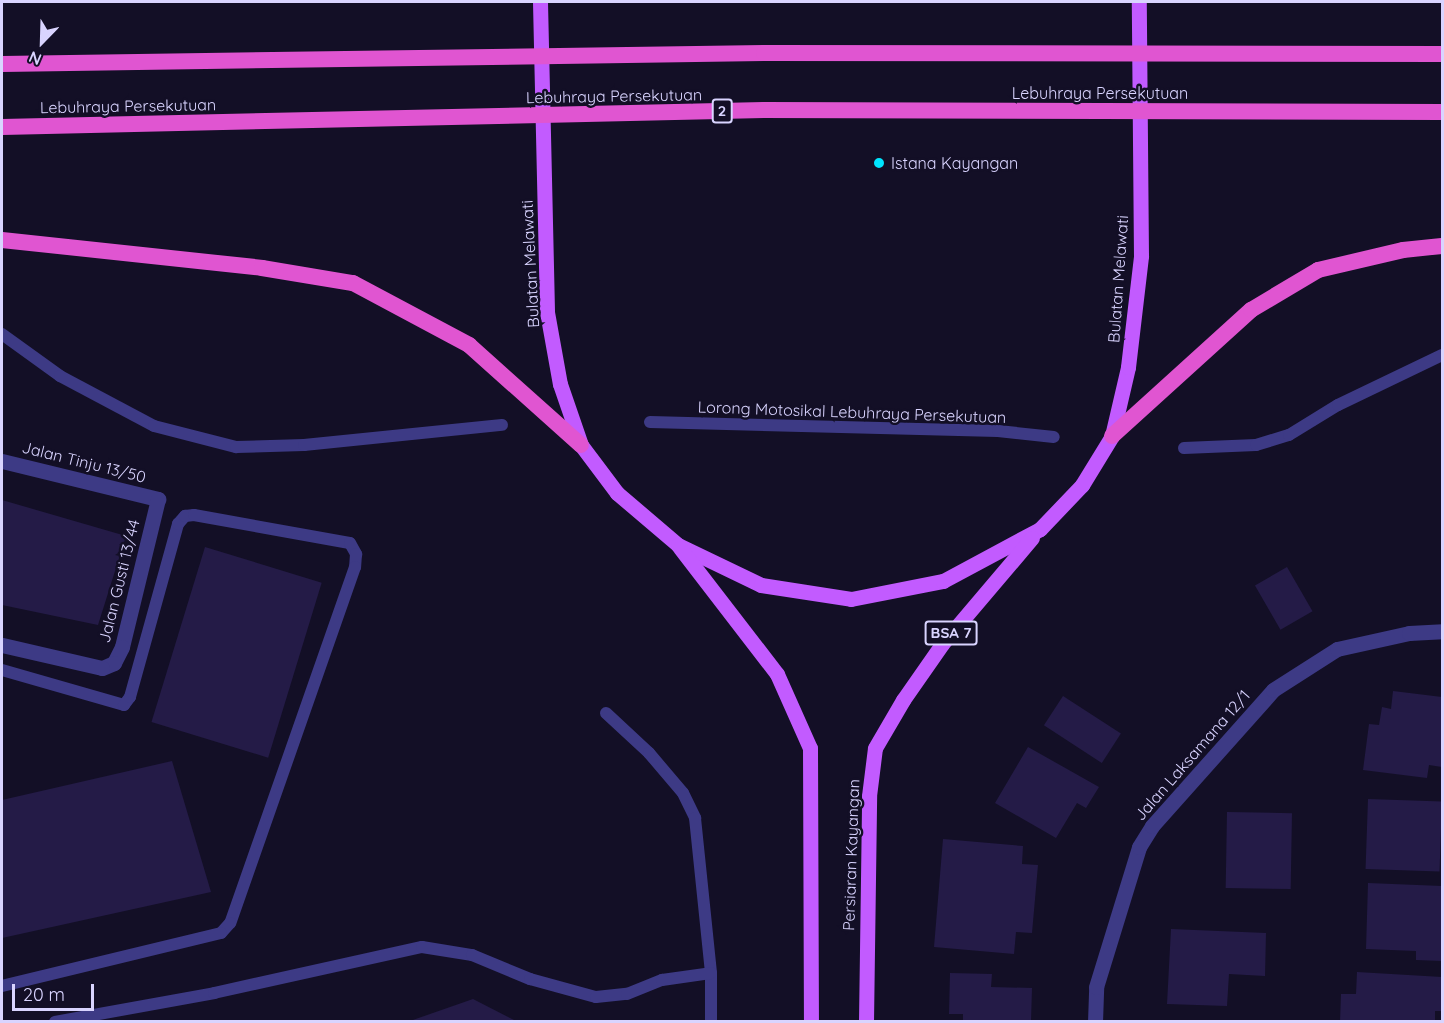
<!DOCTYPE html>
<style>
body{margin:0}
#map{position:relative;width:1444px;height:1023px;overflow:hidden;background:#130f26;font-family:Quicksand,sans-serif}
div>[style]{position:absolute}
.building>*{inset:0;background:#241b47;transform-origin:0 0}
.service>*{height:12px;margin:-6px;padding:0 6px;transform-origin:6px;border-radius:6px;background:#3d3a85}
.minor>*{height:15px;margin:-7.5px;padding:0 7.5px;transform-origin:7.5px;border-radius:7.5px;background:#3d3a85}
.primary>*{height:15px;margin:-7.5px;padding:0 7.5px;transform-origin:7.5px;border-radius:7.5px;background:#c25bff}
.trunk>*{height:16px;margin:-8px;padding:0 8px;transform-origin:8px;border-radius:8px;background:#e055d1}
.dots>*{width:16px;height:16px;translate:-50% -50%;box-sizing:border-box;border:3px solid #130f26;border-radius:50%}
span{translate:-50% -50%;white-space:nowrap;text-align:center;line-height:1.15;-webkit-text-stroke:5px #130f26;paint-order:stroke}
.shield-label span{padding:2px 4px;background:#130f26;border:2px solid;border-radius:4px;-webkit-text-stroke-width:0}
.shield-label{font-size:15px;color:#d9d4ff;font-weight:700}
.street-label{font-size:16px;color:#d9d4ff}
.poi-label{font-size:16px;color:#d9d4ff}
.left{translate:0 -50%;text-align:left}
.frame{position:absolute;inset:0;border:3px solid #d9d4ff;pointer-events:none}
.north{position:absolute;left:12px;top:12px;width:60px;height:60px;-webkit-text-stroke:4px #130f26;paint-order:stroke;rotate:203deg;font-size:16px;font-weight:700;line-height:24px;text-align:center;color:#d9d4ff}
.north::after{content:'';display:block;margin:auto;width:21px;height:27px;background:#d9d4ff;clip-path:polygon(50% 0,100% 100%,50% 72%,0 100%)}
.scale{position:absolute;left:12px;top:984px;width:82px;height:27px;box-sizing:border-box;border:3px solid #d9d4ff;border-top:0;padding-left:8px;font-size:18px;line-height:21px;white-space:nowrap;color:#d9d4ff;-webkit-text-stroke:4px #130f26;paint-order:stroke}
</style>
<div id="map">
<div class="building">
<i style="clip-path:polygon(2px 500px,126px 536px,98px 625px,2px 605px)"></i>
<i style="left:205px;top:547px;width:122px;height:183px;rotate:17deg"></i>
<i style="left:1287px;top:567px;width:51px;height:37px;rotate:60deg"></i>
<i style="clip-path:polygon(1393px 691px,1442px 697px,1442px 767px,1429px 765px,1427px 778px,1363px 770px,1369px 724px,1379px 725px,1382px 707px,1391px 709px)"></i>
<i style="left:1063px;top:696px;width:69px;height:35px;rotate:33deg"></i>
<i style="clip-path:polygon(1028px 747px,1099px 787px,1086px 808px,1077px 803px,1056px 838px,995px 803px)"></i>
<i style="clip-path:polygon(172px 761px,211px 892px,2px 938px,2px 800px)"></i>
<i style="left:1368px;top:799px;width:74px;height:70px;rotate:2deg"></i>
<i style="left:1227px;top:812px;width:65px;height:76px;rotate:1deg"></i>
<i style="clip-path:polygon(943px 839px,1023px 846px,1022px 864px,1038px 865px,1032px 933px,1016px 932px,1014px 954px,934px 947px)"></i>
<i style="clip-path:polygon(1368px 883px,1442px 886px,1442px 961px,1416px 960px,1416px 951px,1366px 949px)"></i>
<i style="clip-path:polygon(1171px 929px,1266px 933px,1265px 976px,1229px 974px,1227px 1006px,1167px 1004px)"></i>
<i style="clip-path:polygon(1357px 972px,1442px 977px,1442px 1011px,1435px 1011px,1435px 1022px,1340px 1022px,1341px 994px,1356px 994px)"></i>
<i style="clip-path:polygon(950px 973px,992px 974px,991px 987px,1032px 988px,1031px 1022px,963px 1022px,963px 1014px,949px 1014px)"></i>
<i style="clip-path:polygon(473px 999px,518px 1022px,411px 1022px,410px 1021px)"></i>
</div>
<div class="service">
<i style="left:2px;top:334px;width:72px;rotate:35.9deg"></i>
<i style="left:60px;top:376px;width:106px;rotate:28deg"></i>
<i style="left:154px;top:426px;width:85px;rotate:14.4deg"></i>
<i style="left:236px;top:447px;width:68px;rotate:-1.7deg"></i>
<i style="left:304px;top:445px;width:199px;rotate:-5.8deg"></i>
<i style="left:650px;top:422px;width:348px;rotate:1.5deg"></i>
<i style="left:998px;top:431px;width:56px;rotate:6.1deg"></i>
<i style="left:1184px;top:448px;width:72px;rotate:-2.4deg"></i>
<i style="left:1256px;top:445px;width:34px;rotate:-17deg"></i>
<i style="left:1289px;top:435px;width:57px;rotate:-31.5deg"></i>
<i style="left:1338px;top:405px;width:115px;rotate:-25.7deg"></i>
<i style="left:2px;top:670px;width:127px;rotate:16deg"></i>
<i style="left:124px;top:705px;width:10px;rotate:-53deg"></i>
<i style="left:130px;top:697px;width:180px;rotate:-74.5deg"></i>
<i style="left:178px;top:524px;width:11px;rotate:-49deg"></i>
<i style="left:185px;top:516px;width:9px;rotate:-6deg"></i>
<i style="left:194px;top:515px;width:158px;rotate:10.2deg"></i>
<i style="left:350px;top:543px;width:13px;rotate:61deg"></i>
<i style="left:356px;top:554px;width:13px;rotate:94deg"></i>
<i style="left:355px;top:567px;width:377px;rotate:109.3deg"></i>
<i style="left:230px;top:923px;width:13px;rotate:132deg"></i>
<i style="left:221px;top:933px;width:225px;rotate:166.4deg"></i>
<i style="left:606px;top:713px;width:59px;rotate:42.9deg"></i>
<i style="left:649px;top:753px;width:52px;rotate:49.6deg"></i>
<i style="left:683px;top:793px;width:28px;rotate:64deg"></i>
<i style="left:695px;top:818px;width:156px;rotate:84.1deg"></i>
<i style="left:711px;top:973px;width:49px;rotate:90deg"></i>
<i style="left:55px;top:1022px;width:162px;rotate:-10.3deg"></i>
<i style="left:214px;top:993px;width:213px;rotate:-12.5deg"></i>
<i style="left:422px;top:947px;width:51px;rotate:9.1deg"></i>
<i style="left:472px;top:955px;width:63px;rotate:22.5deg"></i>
<i style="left:530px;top:979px;width:68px;rotate:15.3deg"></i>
<i style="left:596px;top:997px;width:31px;rotate:-6deg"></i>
<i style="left:627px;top:994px;width:38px;rotate:-22deg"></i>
<i style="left:662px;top:980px;width:49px;rotate:-8.1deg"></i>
</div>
<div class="minor">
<i style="left:2px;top:461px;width:161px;rotate:13.7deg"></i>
<i style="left:158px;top:499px;width:152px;rotate:103.7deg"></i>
<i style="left:122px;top:647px;width:18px;rotate:117deg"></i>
<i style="left:114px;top:663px;width:13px;rotate:157deg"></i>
<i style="left:102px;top:668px;width:103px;rotate:-167deg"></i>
<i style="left:1095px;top:1022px;width:35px;rotate:-88deg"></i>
<i style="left:1096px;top:987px;width:146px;rotate:-72.9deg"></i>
<i style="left:1139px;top:847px;width:25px;rotate:-58deg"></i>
<i style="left:1152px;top:826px;width:182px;rotate:-48.3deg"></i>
<i style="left:1273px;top:690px;width:76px;rotate:-32.6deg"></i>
<i style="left:1337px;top:649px;width:74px;rotate:-12.5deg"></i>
<i style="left:1409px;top:633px;width:33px;rotate:-3deg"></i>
</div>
<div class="primary">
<i style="left:540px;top:2px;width:310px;rotate:88.7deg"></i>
<i style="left:547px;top:312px;width:73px;rotate:79.8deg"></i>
<i style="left:560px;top:384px;width:65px;rotate:71deg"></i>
<i style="left:581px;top:445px;width:60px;rotate:53.1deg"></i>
<i style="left:617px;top:493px;width:80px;rotate:40.4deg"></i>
<i style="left:678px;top:545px;width:92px;rotate:25.7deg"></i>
<i style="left:761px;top:585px;width:91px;rotate:8.8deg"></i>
<i style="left:851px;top:599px;width:94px;rotate:-11.1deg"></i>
<i style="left:943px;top:581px;width:110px;rotate:-28.2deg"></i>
<i style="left:1040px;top:529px;width:61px;rotate:-46.3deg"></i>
<i style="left:1082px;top:485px;width:57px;rotate:-58.5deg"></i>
<i style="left:1112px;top:436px;width:71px;rotate:-76.9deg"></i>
<i style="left:1128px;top:367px;width:112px;rotate:-83.3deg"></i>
<i style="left:1141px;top:256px;width:254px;rotate:-90.5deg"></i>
<i style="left:680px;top:548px;width:159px;rotate:52.4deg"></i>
<i style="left:777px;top:674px;width:81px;rotate:66deg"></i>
<i style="left:810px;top:748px;width:274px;rotate:89.8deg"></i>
<i style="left:866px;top:1022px;width:226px;rotate:-89.2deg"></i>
<i style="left:869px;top:796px;width:48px;rotate:-82.9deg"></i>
<i style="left:875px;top:748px;width:56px;rotate:-59.7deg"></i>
<i style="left:903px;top:700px;width:68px;rotate:-55.1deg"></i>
<i style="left:942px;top:644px;width:139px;rotate:-49.7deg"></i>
</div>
<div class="trunk">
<i style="left:2px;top:64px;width:762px;rotate:-0.83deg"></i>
<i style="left:764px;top:53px;width:678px;rotate:0.08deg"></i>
<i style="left:2px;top:127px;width:762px;rotate:-1.28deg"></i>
<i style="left:764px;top:110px;width:678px;rotate:0.17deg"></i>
<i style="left:2px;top:240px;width:262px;rotate:6.1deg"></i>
<i style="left:262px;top:268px;width:92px;rotate:9.4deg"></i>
<i style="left:353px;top:283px;width:132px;rotate:28.1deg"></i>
<i style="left:469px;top:345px;width:150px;rotate:41.8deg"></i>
<i style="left:1112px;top:436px;width:188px;rotate:-42.2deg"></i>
<i style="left:1251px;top:310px;width:78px;rotate:-30.8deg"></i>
<i style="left:1318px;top:270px;width:87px;rotate:-13.2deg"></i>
<i style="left:1403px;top:250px;width:39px;rotate:-6deg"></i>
</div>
<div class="dots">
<i style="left:879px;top:163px;background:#00e5ff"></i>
</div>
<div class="shield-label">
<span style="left:722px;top:111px">2</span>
<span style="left:951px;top:633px">BSA 7</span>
</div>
<div class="street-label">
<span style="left:1100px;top:93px">Lebuhraya Persekutuan</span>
<span style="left:614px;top:96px;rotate:-1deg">Lebuhraya Persekutuan</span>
<span style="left:128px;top:106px;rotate:-1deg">Lebuhraya Persekutuan</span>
<span style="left:530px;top:264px;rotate:-93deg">Bulatan Melawati</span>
<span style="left:1118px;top:279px;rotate:-86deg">Bulatan Melawati</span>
<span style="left:852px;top:412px;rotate:2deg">Lorong Motosikal Lebuhraya Persekutuan</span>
<span style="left:84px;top:462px;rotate:14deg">Jalan Tinju 13/50</span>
<span style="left:119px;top:581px;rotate:-76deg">Jalan Gusti 13/44</span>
<span style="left:1192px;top:755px;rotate:-49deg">Jalan Laksamana 12/1</span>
<span style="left:851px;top:855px;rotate:-88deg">Persiaran Kayangan</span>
</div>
<div class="poi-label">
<span class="left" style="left:891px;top:163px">Istana Kayangan</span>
</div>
<div class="frame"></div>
<div class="north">N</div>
<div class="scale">20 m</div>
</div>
